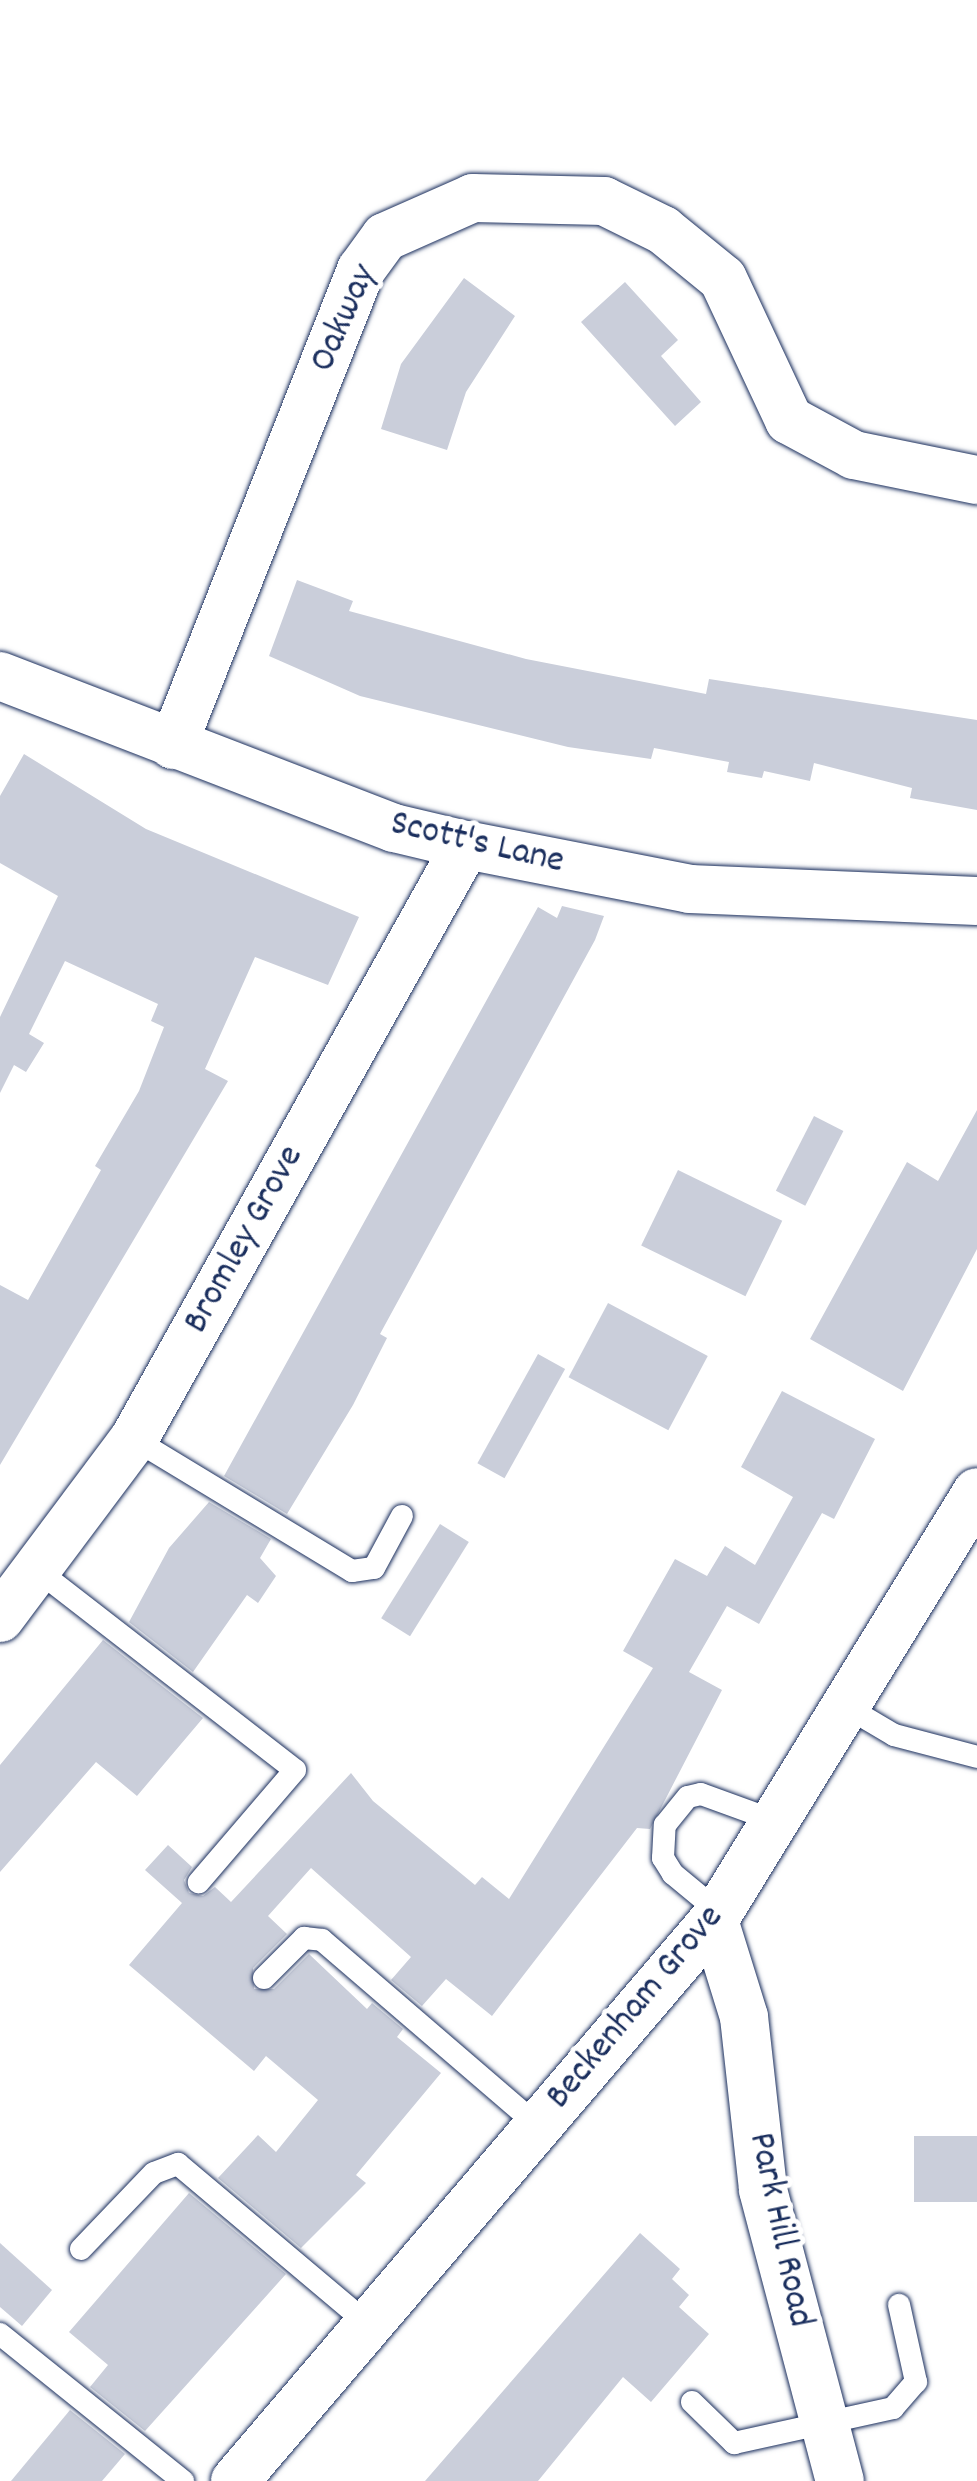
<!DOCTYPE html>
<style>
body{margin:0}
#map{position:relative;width:977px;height:2481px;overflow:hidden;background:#fff;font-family:Dekko,sans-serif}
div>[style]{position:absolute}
.building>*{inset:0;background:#caceda;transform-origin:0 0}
.roads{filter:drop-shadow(0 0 2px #1b2f5e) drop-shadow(0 0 2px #1b2f5e)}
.service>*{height:22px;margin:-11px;padding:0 11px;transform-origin:11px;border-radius:11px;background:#fff}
.minor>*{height:48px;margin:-24px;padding:0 24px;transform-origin:24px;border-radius:24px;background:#fff}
span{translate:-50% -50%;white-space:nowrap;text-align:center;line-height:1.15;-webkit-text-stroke:10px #fff;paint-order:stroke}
.street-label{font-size:38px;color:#1b2f5e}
</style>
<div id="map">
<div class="building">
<i style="clip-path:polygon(464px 278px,515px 316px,466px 392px,447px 450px,381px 429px,401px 364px)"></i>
<i style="clip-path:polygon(625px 282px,678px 340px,661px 356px,701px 402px,675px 426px,581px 322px)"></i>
<i style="clip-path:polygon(297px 580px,353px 601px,349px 611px,526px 659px,706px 694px,709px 679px,977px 720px,977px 810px,910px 798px,912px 788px,814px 763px,810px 781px,764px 771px,762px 778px,727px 772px,729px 762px,654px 748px,651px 759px,568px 747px,360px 696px,269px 656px)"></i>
<i style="clip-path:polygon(24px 754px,146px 829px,359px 917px,328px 985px,255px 957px,205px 1069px,228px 1081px,0 1465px,0 1285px,28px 1300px,101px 1170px,95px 1166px,139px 1091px,164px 1027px,151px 1021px,158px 1004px,65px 961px,29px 1034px,44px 1043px,26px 1072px,14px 1065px,0 1093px,0 1017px,58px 896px,0 863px,0 796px)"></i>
<i style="clip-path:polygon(562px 906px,604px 916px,595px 940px,380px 1334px,387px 1338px,353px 1405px,287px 1514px,224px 1476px,538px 907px,557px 918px)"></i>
<i style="clip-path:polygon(977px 1110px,977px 1249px,903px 1391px,810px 1339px,907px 1162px,938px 1181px)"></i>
<i style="left:814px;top:1116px;width:33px;height:84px;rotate:27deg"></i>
<i style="left:678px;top:1170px;width:116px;height:84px;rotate:26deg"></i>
<i style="left:608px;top:1303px;width:113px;height:84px;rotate:28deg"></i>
<i style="left:538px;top:1354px;width:31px;height:125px;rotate:29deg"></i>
<i style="clip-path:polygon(782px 1391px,875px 1439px,834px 1519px,822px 1513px,759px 1624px,727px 1606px,689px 1672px,722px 1690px,650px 1829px,637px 1828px,492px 2016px,446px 1979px,422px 2006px,391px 1980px,411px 1957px,311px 1868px,268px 1916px,287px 1934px,253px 1968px,254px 1989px,274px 1989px,309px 1954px,367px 2009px,372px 2003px,403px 2029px,397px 2037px,441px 2073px,356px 2175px,366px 2183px,301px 2248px,218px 2178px,258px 2135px,276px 2152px,318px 2100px,266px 2056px,254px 2071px,129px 1965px,182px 1903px,145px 1870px,168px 1845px,192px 1867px,184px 1880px,189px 1893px,203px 1896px,215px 1887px,231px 1902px,351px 1773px,373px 1801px,475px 1885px,482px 1877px,509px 1899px,653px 1668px,623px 1651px,675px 1559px,707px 1576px,725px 1546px,755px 1565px,793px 1497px,741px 1467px)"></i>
<i style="clip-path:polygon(209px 1502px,271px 1539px,260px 1558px,276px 1576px,258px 1603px,247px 1595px,193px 1672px,129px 1622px,169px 1548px)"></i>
<i style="left:440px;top:1524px;width:34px;height:111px;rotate:32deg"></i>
<i style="clip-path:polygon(103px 1640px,203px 1718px,137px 1796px,96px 1762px,0 1872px,0 1765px)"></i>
<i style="left:977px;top:2136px;width:66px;height:63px;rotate:90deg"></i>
<i style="clip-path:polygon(189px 2193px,286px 2274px,145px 2431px,90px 2387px,108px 2365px,69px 2332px)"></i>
<i style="clip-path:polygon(640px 2233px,680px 2269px,672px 2279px,689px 2295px,679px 2307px,709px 2334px,651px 2402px,623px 2377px,538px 2481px,425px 2481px)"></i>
<i style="clip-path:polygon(0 2243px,52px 2290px,22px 2326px,0 2307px)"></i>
<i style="clip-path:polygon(70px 2410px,125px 2454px,102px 2481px,11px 2481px)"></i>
</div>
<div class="roads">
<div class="service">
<i style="left:134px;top:1439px;width:255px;rotate:31.2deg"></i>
<i style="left:352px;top:1571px;width:22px;rotate:-8deg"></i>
<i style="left:374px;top:1568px;width:59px;rotate:-61.7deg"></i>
<i style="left:41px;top:1573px;width:321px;rotate:37.8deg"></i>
<i style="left:295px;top:1770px;width:148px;rotate:130.6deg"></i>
<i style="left:845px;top:1706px;width:57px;rotate:30.6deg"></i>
<i style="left:894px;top:1735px;width:86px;rotate:14.8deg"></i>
<i style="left:719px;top:1912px;width:60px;rotate:-140.4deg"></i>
<i style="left:673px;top:1874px;width:19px;rotate:-122deg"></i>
<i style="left:663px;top:1858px;width:33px;rotate:-87deg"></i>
<i style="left:665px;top:1825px;width:36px;rotate:-51deg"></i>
<i style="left:688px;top:1797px;width:13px;rotate:-13deg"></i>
<i style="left:701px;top:1794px;width:79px;rotate:20deg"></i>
<i style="left:264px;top:1978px;width:57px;rotate:-45deg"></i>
<i style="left:304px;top:1938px;width:18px;rotate:6deg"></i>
<i style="left:322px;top:1940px;width:285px;rotate:40.7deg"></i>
<i style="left:81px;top:2249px;width:105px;rotate:-46.2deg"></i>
<i style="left:154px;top:2173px;width:26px;rotate:-21deg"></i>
<i style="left:178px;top:2164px;width:248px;rotate:40.1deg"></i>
<i style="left:0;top:2334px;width:235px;rotate:38.8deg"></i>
<i style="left:692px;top:2402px;width:59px;rotate:44.3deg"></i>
<i style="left:734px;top:2443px;width:163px;rotate:-12.4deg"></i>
<i style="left:893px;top:2408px;width:35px;rotate:-49deg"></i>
<i style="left:916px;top:2382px;width:79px;rotate:-102.4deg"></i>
</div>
<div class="minor">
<i style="left:0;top:676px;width:422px;rotate:21.1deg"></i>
<i style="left:394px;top:828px;width:74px;rotate:13.3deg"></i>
<i style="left:466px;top:845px;width:228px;rotate:11.1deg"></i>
<i style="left:690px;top:889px;width:287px;rotate:2.4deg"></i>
<i style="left:173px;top:745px;width:511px;rotate:-68.41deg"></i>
<i style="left:361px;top:270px;width:41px;rotate:-54deg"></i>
<i style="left:385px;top:237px;width:96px;rotate:-23.9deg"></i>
<i style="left:473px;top:198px;width:131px;rotate:1.3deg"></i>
<i style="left:604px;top:201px;width:66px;rotate:26.2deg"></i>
<i style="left:663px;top:230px;width:77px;rotate:39.2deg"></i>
<i style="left:723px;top:279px;width:156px;rotate:64.9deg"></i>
<i style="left:789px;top:420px;width:74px;rotate:28.3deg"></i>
<i style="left:854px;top:455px;width:126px;rotate:11.5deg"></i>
<i style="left:0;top:1618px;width:224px;rotate:-53.2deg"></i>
<i style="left:134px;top:1439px;width:680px;rotate:-60.8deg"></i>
<i style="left:714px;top:1920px;width:102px;rotate:72.8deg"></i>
<i style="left:744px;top:2017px;width:174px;rotate:83.7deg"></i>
<i style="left:763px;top:2190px;width:301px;rotate:75.2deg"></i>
<i style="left:235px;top:2481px;width:738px;rotate:-49.51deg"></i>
<i style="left:714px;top:1920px;width:502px;rotate:-58.43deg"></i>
</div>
</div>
<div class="street-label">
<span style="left:345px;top:319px;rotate:-66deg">Oakway</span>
<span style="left:477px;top:844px;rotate:13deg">Scott's Lane</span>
<span style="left:245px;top:1240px;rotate:-61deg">Bromley Grove</span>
<span style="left:636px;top:2008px;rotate:-50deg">Beckenham Grove</span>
<span style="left:779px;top:2230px;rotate:78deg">Park Hill Road</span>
</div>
</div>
